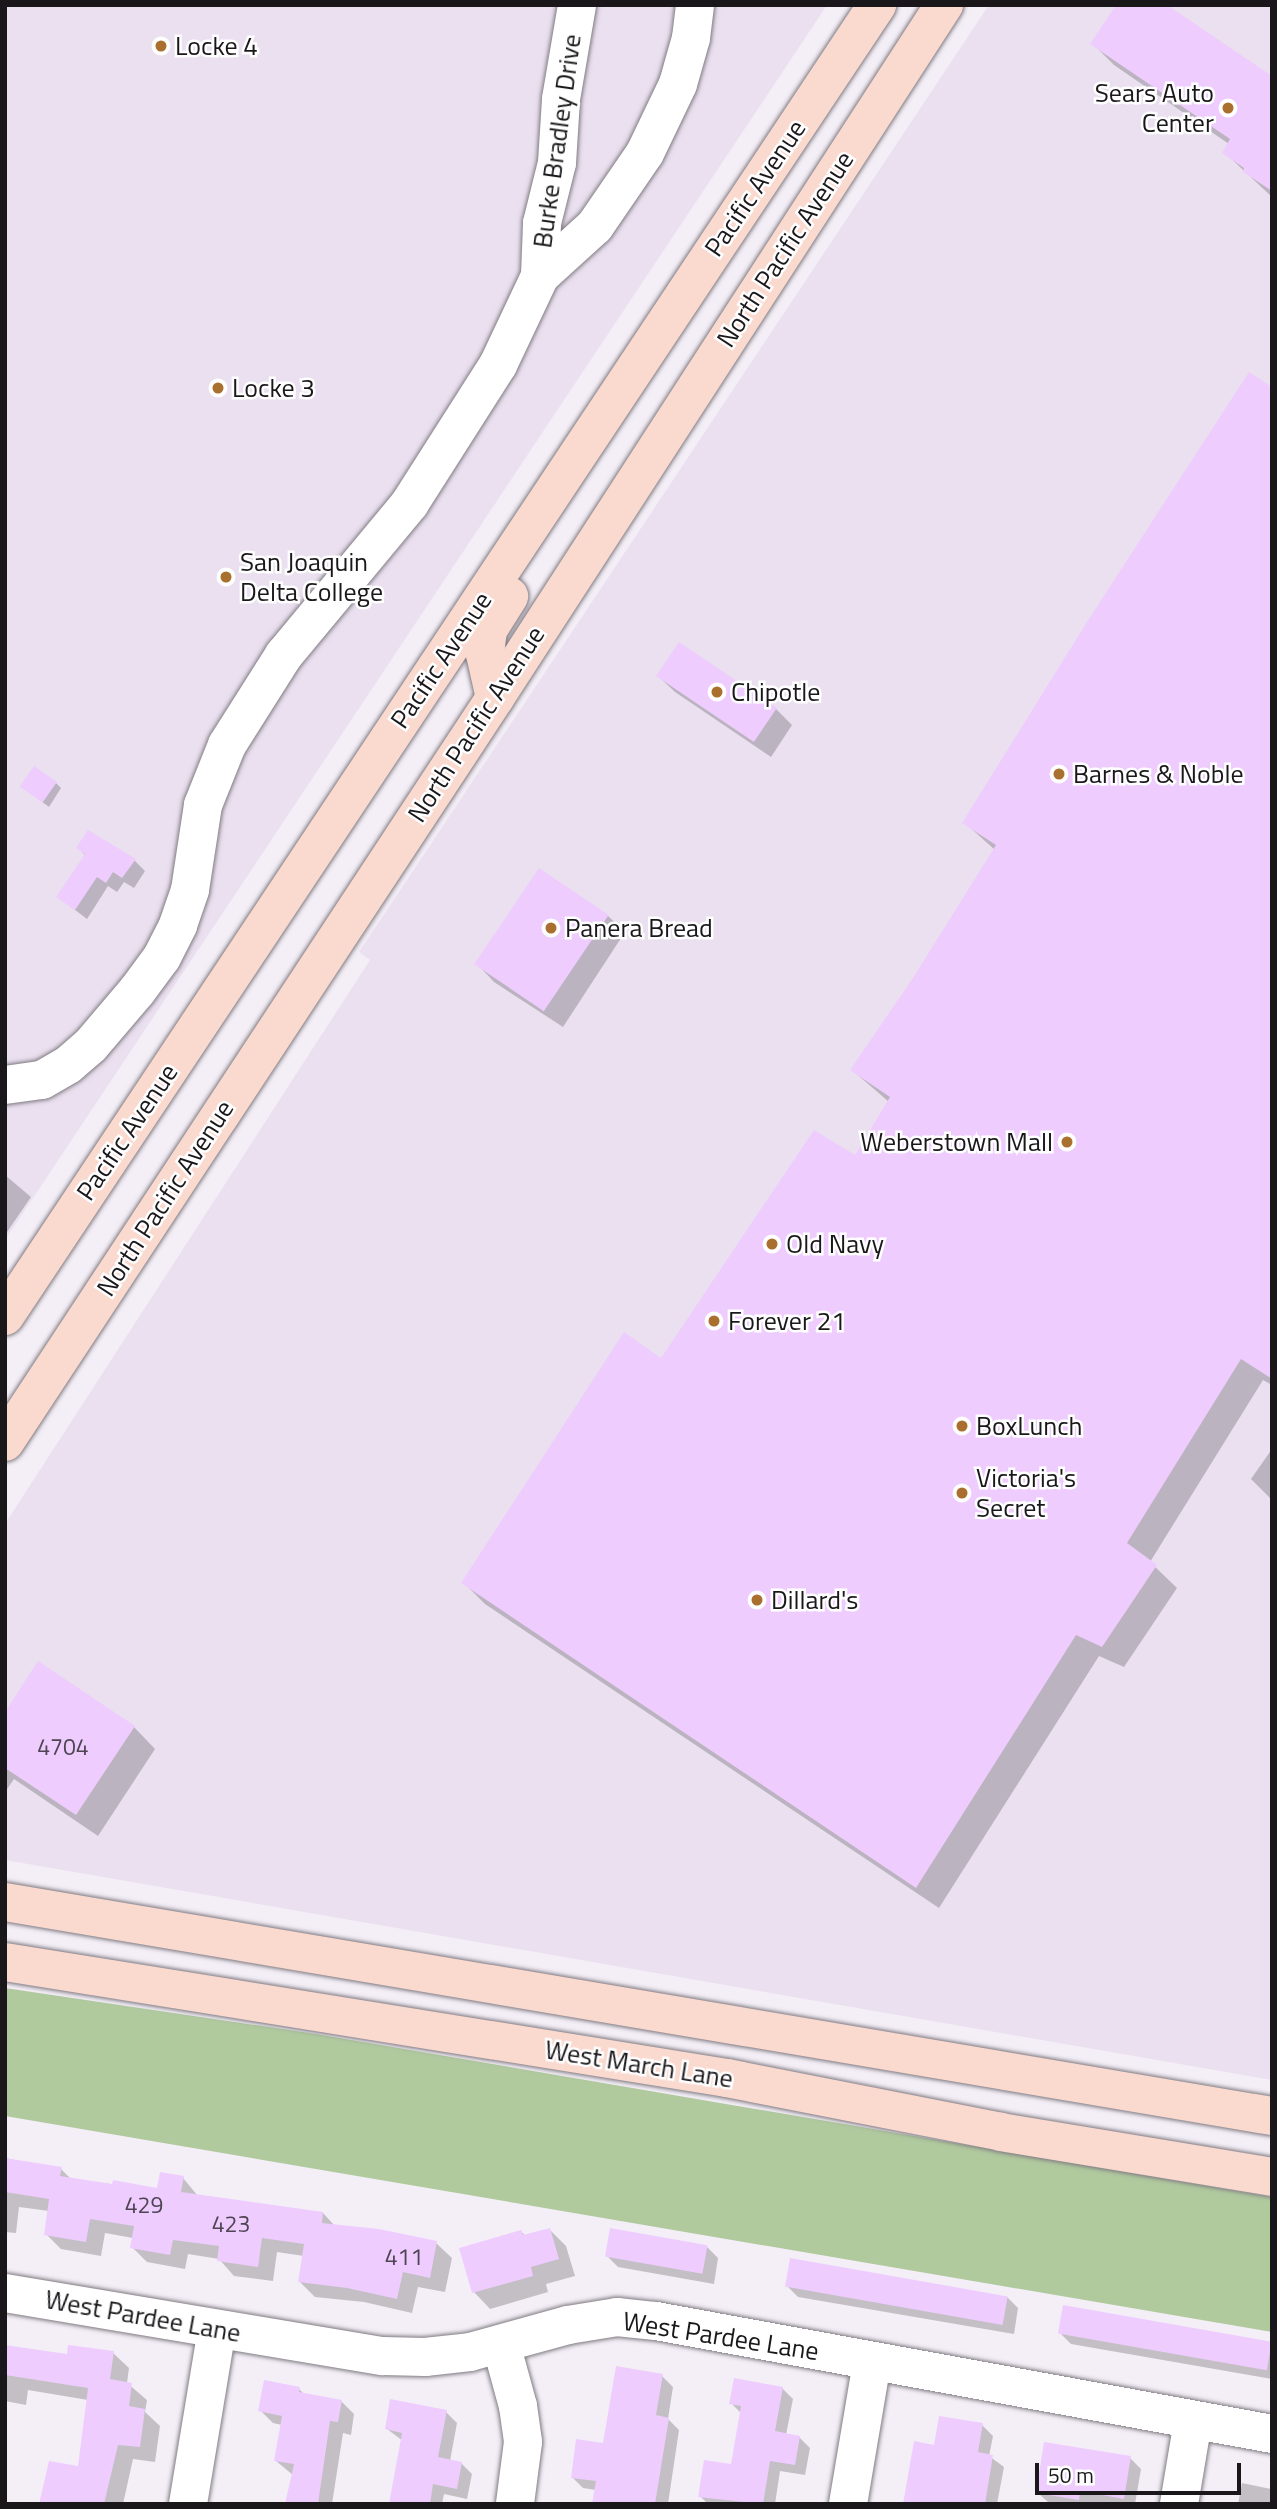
<!DOCTYPE html>
<style>
body{margin:0}
#map{position:relative;width:1277px;height:2509px;overflow:hidden;background:#f4eff7;font-family:"Titillium Web",sans-serif}
div>[style]{position:absolute}
.built>*{inset:0;background:#eae0ef}
.green>*{inset:0;background:#b0ca9e}
.shadow>*{inset:0;background:#0003}
.building>*{inset:0;background:#eeccfe;transform-origin:0 0}
.roads{filter:drop-shadow(0 0 2px #807b82) drop-shadow(0 0 2px #807b82)}
.minor>*{height:38px;margin:-19px;padding:0 19px;transform-origin:19px;border-radius:19px;background:#fff}
.major>*{height:38px;margin:-19px;padding:0 19px;transform-origin:19px;border-radius:19px;background:#fad9cf}
.dots>*{width:19px;height:19px;translate:-50% -50%;box-sizing:border-box;border:4px solid #fefefe;border-radius:50%}
span{translate:-50% -50%;white-space:nowrap;text-align:center;line-height:1.15;-webkit-text-stroke:5px #fefefe;paint-order:stroke}
.number-label{font-size:23px;color:#4e4453}
.number-label span{-webkit-text-stroke-width:0}
.poi-label{font-size:26px;color:#19171a}
.left{translate:0 -50%;text-align:left}
.right{translate:-100% -50%;text-align:right}
.street-label{font-size:26px;color:#19171a}
.frame{position:absolute;inset:0;border:7px solid #19171a;pointer-events:none}
.scale{position:absolute;left:1035px;top:2463px;width:206px;height:32px;box-sizing:border-box;border:4px solid #19171a;border-top:0;padding-left:9px;font-size:21px;line-height:24px;white-space:nowrap;color:#19171a;-webkit-text-stroke:5px #fefefe;paint-order:stroke}
</style>
<div id="map">
<div class="built">
<i style="clip-path:polygon(5px 5px,827px 5px,5px 1240px)"></i>
<i style="clip-path:polygon(989px 5px,1272px 5px,1272px 2080px,5px 1860px,5px 1524px,370px 960px,359px 952px)"></i>
</div>
<div class="green">
<i style="clip-path:polygon(5px 1988px,316px 2034px,1272px 2197px,1272px 2332px,5px 2116px)"></i>
</div>
<div class="shadow">
<i style="clip-path:polygon(1092px 43px,1272px 78px,1272px 197px,1224px 152px,1229px 144px,1114px 65px)"></i>
<i style="clip-path:polygon(1272px 389px,1272px 1385px,1263px 1380px,1150px 1562px,1177px 1588px,1124px 1667px,1099px 1656px,939px 1908px,485px 1604px,463px 1582px,661px 1360px,856px 1157px,889px 1102px,852px 1070px,915px 979px,995px 850px,965px 823px)"></i>
<i style="clip-path:polygon(658px 676px,776px 709px,792px 725px,771px 757px,675px 692px)"></i>
<i style="clip-path:polygon(56px 783px,61px 788px,49px 807px,22px 787px)"></i>
<i style="clip-path:polygon(78px 848px,134px 860px,145px 871px,134px 888px,124px 882px,117px 892px,108px 886px,87px 919px,58px 897px,86px 856px)"></i>
<i style="clip-path:polygon(608px 916px,625px 932px,563px 1027px,494px 982px,478px 965px)"></i>
<i style="clip-path:polygon(5px 1175px,31px 1197px,5px 1235px)"></i>
<i style="clip-path:polygon(1272px 1449px,1272px 1500px,1251px 1479px)"></i>
<i style="clip-path:polygon(5px 1715px,134px 1727px,155px 1749px,98px 1836px,14px 1779px,5px 1792px)"></i>
<i style="clip-path:polygon(5px 2158px,61px 2169px,71px 2179px,158px 2190px,183px 2178px,198px 2196px,323px 2213px,335px 2226px,436px 2243px,452px 2258px,445px 2292px,418px 2287px,412px 2313px,364px 2302px,315px 2297px,300px 2282px,304px 2256px,277px 2252px,273px 2281px,234px 2276px,219px 2259px,188px 2254px,185px 2269px,147px 2262px,132px 2247px,133px 2238px,105px 2233px,101px 2256px,61px 2249px,46px 2234px,49px 2211px,19px 2207px,16px 2233px,5px 2232px)"></i>
<i style="clip-path:polygon(550px 2230px,566px 2246px,575px 2276px,546px 2284px,548px 2292px,490px 2309px,474px 2292px,521px 2231px,526px 2237px)"></i>
<i style="clip-path:polygon(707px 2247px,718px 2258px,714px 2284px,618px 2267px,607px 2256px)"></i>
<i style="clip-path:polygon(787px 2286px,1007px 2297px,1018px 2308px,1014px 2334px,798px 2297px)"></i>
<i style="clip-path:polygon(1060px 2333px,1272px 2342px,1272px 2379px,1071px 2344px)"></i>
<i style="clip-path:polygon(5px 2347px,68px 2356px,113px 2353px,129px 2368px,127px 2383px,147px 2400px,145px 2412px,160px 2426px,155px 2462px,133px 2459px,123px 2504px,43px 2504px,80px 2469px,88px 2400px,28px 2390px,26px 2405px,5px 2401px)"></i>
<i style="clip-path:polygon(662px 2376px,673px 2387px,668px 2419px,679px 2430px,668px 2504px,594px 2504px,596px 2490px,583px 2488px,572px 2477px,605px 2445px)"></i>
<i style="clip-path:polygon(782px 2388px,793px 2399px,786px 2435px,799px 2437px,810px 2448px,805px 2475px,780px 2471px,775px 2504px,708px 2504px,700px 2496px,733px 2466px,742px 2414px,731px 2403px)"></i>
<i style="clip-path:polygon(299px 2389px,305px 2395px,341px 2401px,354px 2414px,351px 2435px,343px 2433px,332px 2504px,286px 2504px,293px 2475px,276px 2461px,282px 2425px,273px 2423px,260px 2410px)"></i>
<i style="clip-path:polygon(446px 2412px,457px 2423px,450px 2461px,461px 2463px,472px 2474px,467px 2499px,444px 2494px,442px 2504px,391px 2504px,403px 2441px,387px 2429px)"></i>
<i style="clip-path:polygon(982px 2425px,993px 2436px,989px 2456px,1004px 2467px,997px 2504px,903px 2504px,936px 2447px)"></i>
<i style="clip-path:polygon(1130px 2458px,1141px 2469px,1135px 2504px,1050px 2504px,1038px 2493px)"></i>
<i style="clip-path:polygon(1242px 2483px,1271px 2489px,1272px 2485px,1272px 2504px,1238px 2504px)"></i>
</div>
<div class="building">
<i style="clip-path:polygon(1116px 5px,1167px 5px,1272px 76px,1272px 191px,1243px 172px,1244px 168px,1222px 153px,1230px 139px,1090px 44px)"></i>
<i style="clip-path:polygon(1249px 372px,1272px 387px,1272px 1379px,1241px 1359px,1127px 1543px,1157px 1565px,1102px 1647px,1076px 1635px,916px 1888px,461px 1583px,624px 1332px,661px 1358px,814px 1130px,855px 1155px,890px 1097px,850px 1070px,913px 978px,996px 845px,962px 823px,1087px 622px)"></i>
<i style="left:679px;top:642px;width:118px;height:41px;rotate:34deg"></i>
<i style="left:34px;top:766px;width:28px;height:25px;rotate:35deg"></i>
<i style="clip-path:polygon(88px 830px,136px 859px,122px 878px,113px 872px,106px 883px,97px 877px,75px 910px,56px 897px,85px 854px,76px 848px)"></i>
<i style="left:539px;top:868px;width:84px;height:116px;rotate:34deg"></i>
<i style="clip-path:polygon(38px 1661px,135px 1726px,76px 1815px,5px 1768px,5px 1712px)"></i>
<i style="clip-path:polygon(5px 2158px,62px 2167px,60px 2176px,112px 2184px,113px 2180px,157px 2188px,160px 2172px,184px 2176px,181px 2192px,323px 2212px,322px 2223px,379px 2229px,437px 2241px,430px 2278px,403px 2272px,397px 2299px,347px 2288px,298px 2282px,304px 2244px,262px 2238px,258px 2267px,217px 2261px,219px 2246px,173px 2240px,170px 2255px,130px 2248px,134px 2226px,90px 2219px,86px 2242px,44px 2235px,49px 2199px,5px 2192px)"></i>
<i style="clip-path:polygon(550px 2228px,559px 2259px,531px 2267px,533px 2276px,472px 2293px,459px 2248px,521px 2230px,523px 2235px)"></i>
<i style="left:610px;top:2228px;width:99px;height:29px;rotate:10deg"></i>
<i style="left:790px;top:2258px;width:221px;height:29px;rotate:10deg"></i>
<i style="left:1063px;top:2305px;width:212px;height:29px;rotate:10deg"></i>
<i style="clip-path:polygon(5px 2345px,67px 2354px,68px 2345px,114px 2351px,110px 2379px,132px 2383px,129px 2406px,145px 2409px,140px 2447px,118px 2445px,104px 2504px,39px 2504px,49px 2461px,78px 2466px,88px 2388px,5px 2375px)"></i>
<i style="clip-path:polygon(616px 2366px,663px 2374px,656px 2415px,669px 2418px,655px 2504px,592px 2504px,596px 2481px,571px 2478px,576px 2439px,603px 2443px)"></i>
<i style="clip-path:polygon(734px 2378px,783px 2387px,775px 2431px,800px 2436px,795px 2465px,770px 2461px,763px 2504px,698px 2497px,704px 2460px,731px 2464px,741px 2406px,729px 2404px)"></i>
<i style="clip-path:polygon(264px 2380px,300px 2387px,299px 2392px,342px 2400px,338px 2422px,330px 2421px,318px 2504px,285px 2504px,294px 2464px,274px 2461px,282px 2416px,258px 2411px)"></i>
<i style="clip-path:polygon(390px 2399px,447px 2410px,438px 2457px,462px 2462px,457px 2489px,433px 2484px,430px 2504px,389px 2504px,402px 2433px,385px 2429px)"></i>
<i style="clip-path:polygon(939px 2416px,983px 2423px,978px 2452px,993px 2455px,985px 2504px,903px 2504px,914px 2441px,934px 2445px)"></i>
<i style="clip-path:polygon(1044px 2442px,1131px 2456px,1124px 2499px,1080px 2491px,1079px 2500px,1036px 2493px)"></i>
</div>
<div class="roads">
<div class="minor">
<i style="left:540px;top:276px;width:53px;rotate:-87.8deg"></i>
<i style="left:542px;top:223px;width:62px;rotate:-76deg"></i>
<i style="left:557px;top:163px;width:64px;rotate:-86.4deg"></i>
<i style="left:561px;top:99px;width:95px;rotate:-80.3deg"></i>
<i style="left:5px;top:1085px;width:37px;rotate:-8deg"></i>
<i style="left:42px;top:1080px;width:30px;rotate:-30deg"></i>
<i style="left:68px;top:1065px;width:30px;rotate:-41deg"></i>
<i style="left:91px;top:1045px;width:71px;rotate:-49.6deg"></i>
<i style="left:137px;top:991px;width:42px;rotate:-53.7deg"></i>
<i style="left:162px;top:957px;width:36px;rotate:-63deg"></i>
<i style="left:178px;top:925px;width:37px;rotate:-71deg"></i>
<i style="left:190px;top:890px;width:86px;rotate:-81.3deg"></i>
<i style="left:203px;top:805px;width:65px;rotate:-68.2deg"></i>
<i style="left:227px;top:745px;width:107px;rotate:-57.7deg"></i>
<i style="left:284px;top:655px;width:197px;rotate:-50.3deg"></i>
<i style="left:410px;top:503px;width:164px;rotate:-57.5deg"></i>
<i style="left:498px;top:365px;width:98px;rotate:-64.7deg"></i>
<i style="left:540px;top:276px;width:74px;rotate:-42.3deg"></i>
<i style="left:595px;top:226px;width:88px;rotate:-55.6deg"></i>
<i style="left:645px;top:153px;width:76px;rotate:-64.4deg"></i>
<i style="left:678px;top:84px;width:48px;rotate:-74.2deg"></i>
<i style="left:691px;top:38px;width:33px;rotate:-83deg"></i>
<i style="left:5px;top:2293px;width:383px;rotate:9.5deg"></i>
<i style="left:383px;top:2356px;width:42px;rotate:1.4deg"></i>
<i style="left:425px;top:2357px;width:45px;rotate:-6.3deg"></i>
<i style="left:470px;top:2352px;width:102px;rotate:-15.4deg"></i>
<i style="left:568px;top:2325px;width:50px;rotate:-9.3deg"></i>
<i style="left:617px;top:2317px;width:39px;rotate:6deg"></i>
<i style="left:656px;top:2321px;width:626px;rotate:10.39deg"></i>
<i style="left:501px;top:2344px;width:64px;rotate:74.7deg"></i>
<i style="left:518px;top:2406px;width:36px;rotate:82deg"></i>
<i style="left:523px;top:2442px;width:63px;rotate:97.4deg"></i>
<i style="left:188px;top:2504px;width:177px;rotate:-80.6deg"></i>
<i style="left:848px;top:2504px;width:144px;rotate:-80.4deg"></i>
<i style="left:1179px;top:2504px;width:84px;rotate:-80.4deg"></i>
</div>
<div class="major">
<i style="left:495px;top:698px;width:45px;rotate:-102.8deg"></i>
<i style="left:485px;top:654px;width:24px;rotate:-83deg"></i>
<i style="left:488px;top:630px;width:40px;rotate:-58deg"></i>
<i style="left:5px;top:1316px;width:1575px;rotate:-56.37deg"></i>
<i style="left:5px;top:1442px;width:891px;rotate:-56.63deg"></i>
<i style="left:495px;top:698px;width:826px;rotate:-57.06deg"></i>
<i style="left:5px;top:1902px;width:1285px;rotate:9.59deg"></i>
<i style="left:5px;top:1962px;width:731px;rotate:9.13deg"></i>
<i style="left:727px;top:2078px;width:279px;rotate:11.1deg"></i>
<i style="left:1001px;top:2132px;width:275px;rotate:9.4deg"></i>
</div>
</div>
<div class="dots">
<i style="left:161px;top:46px;background:#a96f2f"></i>
<i style="left:1228px;top:108px;background:#a96f2f"></i>
<i style="left:218px;top:388px;background:#a96f2f"></i>
<i style="left:226px;top:577px;background:#a96f2f"></i>
<i style="left:717px;top:692px;background:#a96f2f"></i>
<i style="left:1059px;top:774px;background:#a96f2f"></i>
<i style="left:551px;top:928px;background:#a96f2f"></i>
<i style="left:1067px;top:1142px;background:#a96f2f"></i>
<i style="left:772px;top:1244px;background:#a96f2f"></i>
<i style="left:714px;top:1321px;background:#a96f2f"></i>
<i style="left:962px;top:1426px;background:#a96f2f"></i>
<i style="left:962px;top:1493px;background:#a96f2f"></i>
<i style="left:757px;top:1600px;background:#a96f2f"></i>
</div>
<div class="number-label">
<span style="left:63px;top:1747px">4704</span>
<span style="left:144px;top:2205px">429</span>
<span style="left:231px;top:2224px">423</span>
<span style="left:404px;top:2257px">411</span>
</div>
<div class="poi-label">
<span class="left" style="left:175px;top:46px">Locke 4</span>
<span class="right" style="left:1214px;top:108px">Sears Auto<br>Center</span>
<span class="left" style="left:232px;top:388px">Locke 3</span>
<span class="left" style="left:240px;top:577px">San Joaquin<br>Delta College</span>
<span class="left" style="left:731px;top:692px">Chipotle</span>
<span class="left" style="left:1073px;top:774px">Barnes &amp; Noble</span>
<span class="left" style="left:565px;top:928px">Panera Bread</span>
<span class="right" style="left:1053px;top:1142px">Weberstown Mall</span>
<span class="left" style="left:786px;top:1244px">Old Navy</span>
<span class="left" style="left:728px;top:1321px">Forever 21</span>
<span class="left" style="left:976px;top:1426px">BoxLunch</span>
<span class="left" style="left:976px;top:1493px">Victoria's<br>Secret</span>
<span class="left" style="left:771px;top:1600px">Dillard's</span>
</div>
<div class="street-label">
<span style="left:557px;top:141px;rotate:-82deg">Burke Bradley Drive</span>
<span style="left:755px;top:188px;rotate:-56deg">Pacific Avenue</span>
<span style="left:785px;top:249px;rotate:-57deg">North Pacific Avenue</span>
<span style="left:441px;top:660px;rotate:-56deg">Pacific Avenue</span>
<span style="left:476px;top:724px;rotate:-57deg">North Pacific Avenue</span>
<span style="left:127px;top:1132px;rotate:-56deg">Pacific Avenue</span>
<span style="left:165px;top:1198px;rotate:-57deg">North Pacific Avenue</span>
<span style="left:639px;top:2064px;rotate:9deg">West March Lane</span>
<span style="left:143px;top:2316px;rotate:10deg">West Pardee Lane</span>
<span style="left:721px;top:2336px;rotate:9deg">West Pardee Lane</span>
</div>
<div class="frame"></div>
<div class="scale">50 m</div>
</div>
